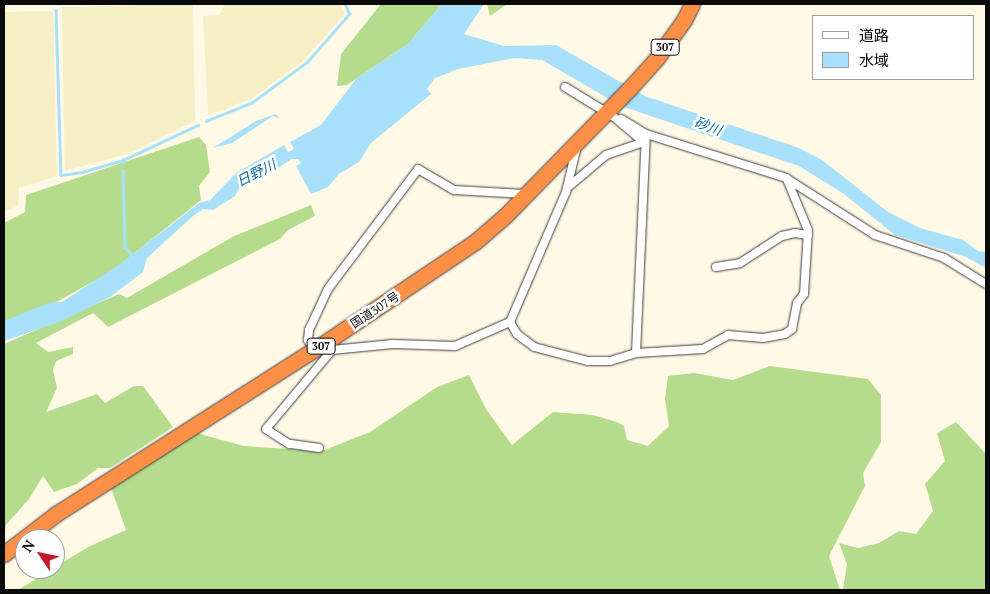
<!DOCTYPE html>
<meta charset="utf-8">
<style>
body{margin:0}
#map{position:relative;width:990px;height:594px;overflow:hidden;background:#fff9e6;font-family:"PT Serif","Noto Sans JP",serif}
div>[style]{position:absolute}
.farmland>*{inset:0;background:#f6efc5}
.forest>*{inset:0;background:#b5dc8d}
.water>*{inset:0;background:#a8e0fa}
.stream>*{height:2.5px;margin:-1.25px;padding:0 1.25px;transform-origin:1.25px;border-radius:1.25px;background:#a8e0fa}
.roads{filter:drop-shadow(0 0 1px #3d3d3d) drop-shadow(0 0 1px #3d3d3d)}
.street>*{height:8px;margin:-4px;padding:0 4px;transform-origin:4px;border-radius:4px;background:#fff}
.highway>*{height:15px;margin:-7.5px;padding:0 7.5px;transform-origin:7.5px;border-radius:7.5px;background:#fd8f46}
span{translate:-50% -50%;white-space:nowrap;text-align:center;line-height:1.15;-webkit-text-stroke:5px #fff;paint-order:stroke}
.shield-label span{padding:1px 4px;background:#fff;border:1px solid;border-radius:4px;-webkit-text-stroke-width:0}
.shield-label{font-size:11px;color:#0a0a0a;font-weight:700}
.street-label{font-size:12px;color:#0a0a0a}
.water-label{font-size:14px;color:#0e69a0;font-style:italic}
.frame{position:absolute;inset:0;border:5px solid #0a0a0a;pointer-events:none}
.legend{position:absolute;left:812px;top:15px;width:162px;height:65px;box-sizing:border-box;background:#fff;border:1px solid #9d9d9d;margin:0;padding:6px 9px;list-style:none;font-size:15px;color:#0a0a0a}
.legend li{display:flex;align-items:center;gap:10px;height:25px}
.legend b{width:25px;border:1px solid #9d9d9d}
.north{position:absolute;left:15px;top:529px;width:50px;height:50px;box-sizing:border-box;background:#fff;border:1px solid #9d9d9d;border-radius:50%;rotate:304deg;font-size:14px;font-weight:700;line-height:20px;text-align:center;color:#0a0a0a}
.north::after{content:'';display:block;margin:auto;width:18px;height:22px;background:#c01b2d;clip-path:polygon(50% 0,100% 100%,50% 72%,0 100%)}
</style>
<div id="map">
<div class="farmland">
<i style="clip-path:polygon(190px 4px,193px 6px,195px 121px,127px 154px,65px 171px,62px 7px)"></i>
<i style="clip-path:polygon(225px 4px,340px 4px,345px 14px,302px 62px,251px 99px,208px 115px,203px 16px,219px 15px)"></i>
<i style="clip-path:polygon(53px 11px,57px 176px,19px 188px,18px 206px,4px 212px,4px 12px)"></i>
</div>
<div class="forest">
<i style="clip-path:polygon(381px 4px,442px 4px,408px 44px,347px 85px,337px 86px,341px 54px)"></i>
<i style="clip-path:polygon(487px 4px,507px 4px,490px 16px)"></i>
<i style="clip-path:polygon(199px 137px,206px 145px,210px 172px,199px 186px,201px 200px,112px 271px,53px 304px,4px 324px,4px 223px,25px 212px,26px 195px)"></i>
<i style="clip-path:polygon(311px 205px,315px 216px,288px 230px,280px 239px,108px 327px,93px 313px,36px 343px,48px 352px,73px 347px,73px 354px,56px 361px,53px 370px,57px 388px,46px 412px,97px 394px,105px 403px,134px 386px,143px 386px,173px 427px,110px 468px,98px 468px,77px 484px,54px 492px,43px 476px,29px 499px,6px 525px,4px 535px,4px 344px,119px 294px,127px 298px,234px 236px)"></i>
<i style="clip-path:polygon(770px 366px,868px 379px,881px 395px,881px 442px,863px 473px,865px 486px,829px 556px,840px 590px,18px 590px,88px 547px,126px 530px,111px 488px,193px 432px,244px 446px,322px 451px,370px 432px,437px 387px,469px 375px,486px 409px,512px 445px,553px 412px,593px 415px,617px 422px,624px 426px,627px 440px,648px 446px,669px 426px,665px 399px,668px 376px,694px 373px,733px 380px)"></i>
<i style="clip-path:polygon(956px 422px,986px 454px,986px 590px,843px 590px,847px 564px,839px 543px,858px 548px,879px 543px,899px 531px,916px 534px,933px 511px,925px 484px,945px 461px,937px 433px)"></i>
</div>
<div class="water">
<i style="clip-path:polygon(442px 4px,484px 4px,464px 34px,504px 46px,556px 45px,645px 96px,799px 148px,822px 160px,888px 212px,920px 228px,963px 240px,978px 251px,986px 252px,986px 268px,966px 257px,895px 235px,844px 194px,799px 166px,621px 106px,542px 60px,514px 58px,458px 69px,435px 78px,427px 89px,431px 94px,371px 143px,359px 162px,339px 174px,328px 187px,311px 194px,296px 166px,301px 163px,298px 159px,292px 159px,264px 177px,242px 184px,235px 196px,213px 210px,203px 209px,193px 216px,147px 258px,143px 272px,110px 297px,62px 321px,4px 341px,4px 321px,51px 302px,62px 302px,123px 262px,199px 203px,210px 200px,236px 173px,284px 145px,288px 152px,294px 149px,290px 142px,321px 125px,356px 79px,408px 44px)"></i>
<i style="clip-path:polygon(276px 114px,280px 119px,273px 116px,232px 143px,213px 148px,256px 121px)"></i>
</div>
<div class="stream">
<i style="left:56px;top:10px;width:165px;rotate:88.3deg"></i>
<i style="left:61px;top:175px;width:21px;rotate:-8deg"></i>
<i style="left:82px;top:172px;width:43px;rotate:-16.3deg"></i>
<i style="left:206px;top:121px;width:48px;rotate:-21.8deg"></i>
<i style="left:251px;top:103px;width:69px;rotate:-36.2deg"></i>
<i style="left:307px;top:62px;width:64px;rotate:-48.8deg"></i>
<i style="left:349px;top:14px;width:11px;rotate:-112deg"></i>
<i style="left:123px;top:163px;width:3px;rotate:-90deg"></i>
<i style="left:123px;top:160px;width:83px;rotate:-25deg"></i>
<i style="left:123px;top:170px;width:77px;rotate:88.5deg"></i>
<i style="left:125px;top:247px;width:13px;rotate:48deg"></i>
</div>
<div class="roads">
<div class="street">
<i style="left:565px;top:87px;width:57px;rotate:31.5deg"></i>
<i style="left:614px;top:117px;width:39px;rotate:40deg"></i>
<i style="left:621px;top:119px;width:29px;rotate:31deg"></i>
<i style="left:567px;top:188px;width:51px;rotate:-40.2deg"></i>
<i style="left:606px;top:155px;width:40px;rotate:-18.9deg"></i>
<i style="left:716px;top:267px;width:24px;rotate:-9deg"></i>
<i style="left:740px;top:263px;width:50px;rotate:-32.7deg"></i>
<i style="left:782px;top:236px;width:13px;rotate:-13deg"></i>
<i style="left:795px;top:233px;width:13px;rotate:9deg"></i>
<i style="left:510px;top:322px;width:14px;rotate:60deg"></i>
<i style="left:517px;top:334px;width:21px;rotate:37deg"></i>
<i style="left:534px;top:347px;width:56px;rotate:14.5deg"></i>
<i style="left:588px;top:361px;width:22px"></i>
<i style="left:610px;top:361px;width:27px;rotate:-17deg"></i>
<i style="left:636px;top:353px;width:67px;rotate:-3.4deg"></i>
<i style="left:703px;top:349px;width:29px;rotate:-29deg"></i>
<i style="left:728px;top:335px;width:35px;rotate:5deg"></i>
<i style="left:763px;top:338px;width:22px;rotate:-10deg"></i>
<i style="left:785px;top:334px;width:9px;rotate:-36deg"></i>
<i style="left:792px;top:329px;width:26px;rotate:-79deg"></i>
<i style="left:797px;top:303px;width:11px;rotate:-52deg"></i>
<i style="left:804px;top:294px;width:64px;rotate:-86.4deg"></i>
<i style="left:808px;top:230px;width:55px;rotate:-112.4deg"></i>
<i style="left:324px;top:343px;width:11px;rotate:41deg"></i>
<i style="left:332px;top:350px;width:61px;rotate:-5.6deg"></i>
<i style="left:393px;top:344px;width:62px;rotate:1.8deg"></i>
<i style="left:455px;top:346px;width:60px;rotate:-23.6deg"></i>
<i style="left:510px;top:322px;width:142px;rotate:-66.7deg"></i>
<i style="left:566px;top:192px;width:47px;rotate:-76.6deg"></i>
<i style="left:314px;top:350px;width:12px;rotate:-121deg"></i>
<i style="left:308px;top:340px;width:10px;rotate:-84deg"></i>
<i style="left:309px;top:330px;width:45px;rotate:-65.1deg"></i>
<i style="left:328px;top:289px;width:150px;rotate:-53.1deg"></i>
<i style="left:418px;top:169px;width:42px;rotate:30.3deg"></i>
<i style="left:454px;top:190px;width:71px;rotate:3.2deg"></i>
<i style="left:636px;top:353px;width:219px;rotate:-87.4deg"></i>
<i style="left:646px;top:134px;width:147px;rotate:17.4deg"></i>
<i style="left:786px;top:178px;width:106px;rotate:32.6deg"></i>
<i style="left:875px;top:235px;width:73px;rotate:18.4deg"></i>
<i style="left:944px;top:258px;width:49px;rotate:31.8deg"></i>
<i style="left:319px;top:448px;width:30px;rotate:-172deg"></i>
<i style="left:289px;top:444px;width:27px;rotate:-147deg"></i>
<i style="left:266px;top:429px;width:103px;rotate:-50.1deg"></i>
</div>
<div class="highway">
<i style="left:4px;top:554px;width:66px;rotate:-37.6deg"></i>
<i style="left:56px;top:514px;width:313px;rotate:-32.5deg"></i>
<i style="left:320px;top:346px;width:187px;rotate:-33.9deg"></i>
<i style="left:475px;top:242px;width:40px;rotate:-41deg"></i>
<i style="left:505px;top:216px;width:180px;rotate:-45.7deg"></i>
<i style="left:631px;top:87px;width:39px;rotate:-48deg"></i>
<i style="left:657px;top:58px;width:47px;rotate:-54.6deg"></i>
<i style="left:684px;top:20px;width:18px;rotate:-63deg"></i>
</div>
</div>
<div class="shield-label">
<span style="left:665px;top:47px">307</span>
<span style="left:321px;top:346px">307</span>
</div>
<div class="street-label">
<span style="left:375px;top:310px;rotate:-33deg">国道307号</span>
</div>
<div class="water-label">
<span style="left:708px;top:126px;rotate:20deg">砂川</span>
<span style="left:256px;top:173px;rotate:-27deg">日野川</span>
</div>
<div class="frame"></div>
<ul class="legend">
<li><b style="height:6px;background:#fff"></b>道路</li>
<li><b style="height:14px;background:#a8e0fa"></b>水域</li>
</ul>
<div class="north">N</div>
</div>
